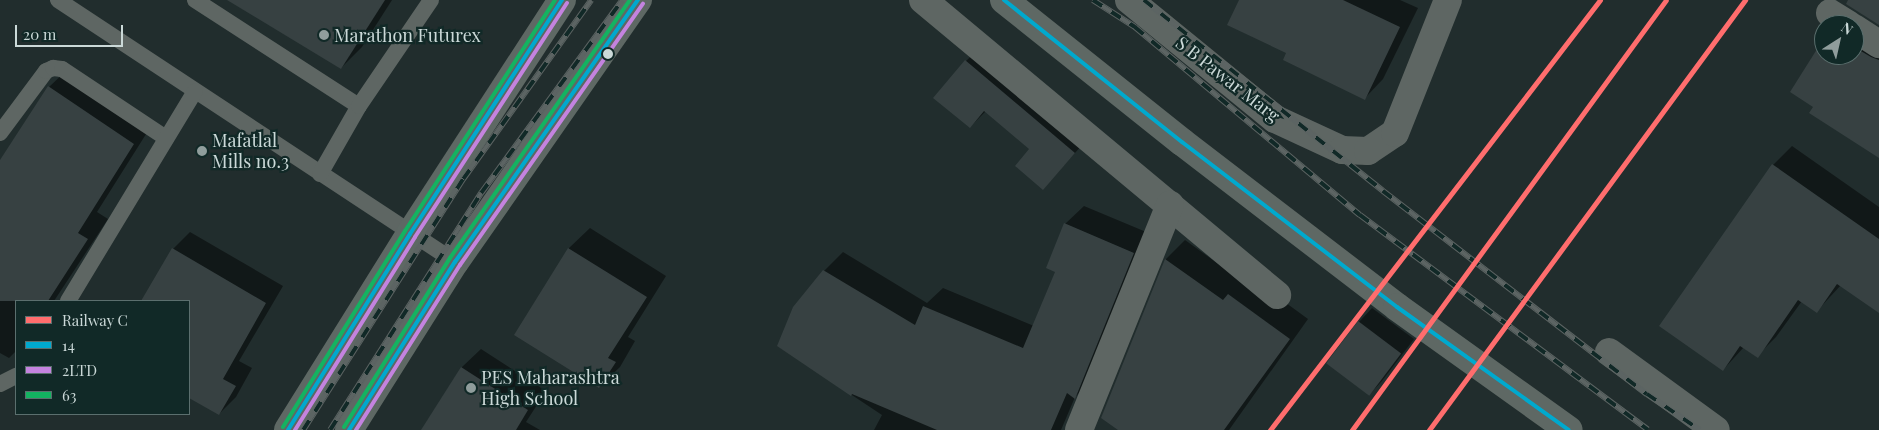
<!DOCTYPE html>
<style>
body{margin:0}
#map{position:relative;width:1879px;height:430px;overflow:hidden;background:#212d2d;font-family:"Playfair Display",serif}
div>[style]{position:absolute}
.shadow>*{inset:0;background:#0007}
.building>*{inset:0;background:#374142;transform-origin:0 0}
.service>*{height:16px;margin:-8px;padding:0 8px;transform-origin:8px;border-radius:8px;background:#5e6663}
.minor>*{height:28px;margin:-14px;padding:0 14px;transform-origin:14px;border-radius:14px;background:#5e6663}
.secondary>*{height:28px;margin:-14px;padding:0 14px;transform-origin:14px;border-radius:14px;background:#5e6864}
.rail>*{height:5.5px;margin-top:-2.75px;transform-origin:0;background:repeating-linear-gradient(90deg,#112927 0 11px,#5c6463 0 22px);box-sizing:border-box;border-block:1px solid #5c6463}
.bus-1>*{height:4px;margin:-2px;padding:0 2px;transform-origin:2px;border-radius:2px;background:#00a9ce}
.bus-2>*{height:4px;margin:-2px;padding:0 2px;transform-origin:2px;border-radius:2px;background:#c483df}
.bus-3>*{height:4px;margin:-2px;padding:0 2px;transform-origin:2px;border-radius:2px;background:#13b361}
.rail-1>*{height:5px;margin:-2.5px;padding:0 2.5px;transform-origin:2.5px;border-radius:2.5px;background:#ff6d6d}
.dots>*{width:14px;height:14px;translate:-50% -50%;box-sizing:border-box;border:2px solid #112927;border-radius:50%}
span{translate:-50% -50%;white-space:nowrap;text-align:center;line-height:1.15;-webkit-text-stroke:4.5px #112927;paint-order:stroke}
.poi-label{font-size:18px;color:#cbd9d8}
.left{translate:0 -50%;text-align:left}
.street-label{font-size:18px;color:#cbd9d8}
.legend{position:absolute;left:15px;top:300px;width:175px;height:115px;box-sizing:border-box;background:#112927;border:1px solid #5b6f6e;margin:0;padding:6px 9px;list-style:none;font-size:15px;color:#cbd9d8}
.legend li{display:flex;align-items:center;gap:10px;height:25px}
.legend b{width:25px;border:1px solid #5b6f6e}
.north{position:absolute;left:1814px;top:15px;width:50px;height:50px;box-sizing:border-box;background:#112927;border:1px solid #5b6f6e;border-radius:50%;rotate:35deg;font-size:14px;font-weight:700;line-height:20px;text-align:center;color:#cbd9d8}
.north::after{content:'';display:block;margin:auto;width:18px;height:22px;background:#909d9c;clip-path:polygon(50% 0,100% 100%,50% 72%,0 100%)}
.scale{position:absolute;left:15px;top:25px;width:108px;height:22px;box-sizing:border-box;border:2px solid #cbd9d8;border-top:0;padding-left:6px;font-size:15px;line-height:18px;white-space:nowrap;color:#cbd9d8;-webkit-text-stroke:4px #112927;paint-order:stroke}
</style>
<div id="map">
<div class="shadow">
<i style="clip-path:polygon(229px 0,392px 0,362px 47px,341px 68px)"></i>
<i style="clip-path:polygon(1240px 0,1400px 0,1418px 8px,1383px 79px,1365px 98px,1288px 53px)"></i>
<i style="clip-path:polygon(1854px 25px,1879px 32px,1879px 157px,1814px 106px,1824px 41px,1824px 55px,1854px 55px)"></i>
<i style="clip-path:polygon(987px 41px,1095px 131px,1043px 188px,1031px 149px,986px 111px,970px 127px,966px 61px)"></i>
<i style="clip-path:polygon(70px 67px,153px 123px,97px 212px,108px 219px,54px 301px,16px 301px,16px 351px,9px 358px,0 353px,0 163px,49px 87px)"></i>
<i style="clip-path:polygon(1792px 146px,1879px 207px,1879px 311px,1841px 285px,1817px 311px,1802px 301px,1776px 337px,1757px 356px,1744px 347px,1723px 370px,1773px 165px)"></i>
<i style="clip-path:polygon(1084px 206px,1151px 234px,1093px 379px,1075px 397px,1061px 430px,874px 430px,882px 415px,778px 346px,824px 271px,843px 252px,927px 303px,943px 288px,1034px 326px,1057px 272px,1065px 224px)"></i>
<i style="clip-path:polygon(590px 228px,666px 276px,628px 337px,635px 341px,620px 367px,599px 387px,516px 335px,569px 248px)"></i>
<i style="clip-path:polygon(190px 232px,283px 286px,239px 361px,252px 368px,236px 397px,219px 414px,189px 397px,189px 301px,143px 301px,173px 249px)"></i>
<i style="clip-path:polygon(1185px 240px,1242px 281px,1248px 275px,1308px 319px,1229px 430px,1120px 430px,1102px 417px,1166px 259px)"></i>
<i style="clip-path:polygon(1372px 308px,1414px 339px,1382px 381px,1369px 395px,1359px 322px)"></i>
<i style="clip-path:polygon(481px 349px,546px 391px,526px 422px,540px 430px,422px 430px,462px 367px)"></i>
</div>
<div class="building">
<i style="clip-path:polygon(227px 0,385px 0,341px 69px)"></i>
<i style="clip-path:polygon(1239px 0,1343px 0,1400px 27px,1365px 100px,1283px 60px,1286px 53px,1227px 25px)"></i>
<i style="clip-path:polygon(1848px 0,1879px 0,1879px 25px,1846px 4px)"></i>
<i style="clip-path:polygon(1824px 38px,1824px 55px,1854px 55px,1854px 47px,1871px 57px,1879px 60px,1879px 158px,1809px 113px,1813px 107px,1790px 92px)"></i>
<i style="clip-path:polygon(965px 60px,1075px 153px,1043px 190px,1015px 166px,1029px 149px,984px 111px,970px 128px,933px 98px)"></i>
<i style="clip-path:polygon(48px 86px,134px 144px,78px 233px,88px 239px,48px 301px,0 301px,0 160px)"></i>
<i style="clip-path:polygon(1772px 164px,1879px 239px,1879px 313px,1837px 284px,1817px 313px,1798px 300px,1758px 358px,1740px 346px,1723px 371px,1659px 326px)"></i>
<i style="clip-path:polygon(1064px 223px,1134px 253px,1075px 399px,1067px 393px,1051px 430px,937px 430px,852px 394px,851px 396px,777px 346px,793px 307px,823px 270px,915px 325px,923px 306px,1023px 348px,1055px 272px,1046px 268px)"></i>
<i style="clip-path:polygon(172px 248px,266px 303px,223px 379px,236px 386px,219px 415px,189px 398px,189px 301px,141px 301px)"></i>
<i style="clip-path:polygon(568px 248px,647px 297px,608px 358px,616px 362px,599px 388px,514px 335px)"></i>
<i style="clip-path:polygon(1165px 259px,1223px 300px,1228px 294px,1290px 339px,1224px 430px,1118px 430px,1101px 418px)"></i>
<i style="left:1358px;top:321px;width:54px;height:53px;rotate:37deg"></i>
<i style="clip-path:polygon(461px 367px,528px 410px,516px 430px,421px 430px)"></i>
</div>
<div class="service">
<i style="left:58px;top:0;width:476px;rotate:33.4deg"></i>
<i style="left:195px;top:0;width:195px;rotate:32.9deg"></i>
<i style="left:0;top:133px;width:77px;rotate:-53.4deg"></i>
<i style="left:46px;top:71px;width:8px;rotate:-23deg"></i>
<i style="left:53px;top:68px;width:9px;rotate:6deg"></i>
<i style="left:62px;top:69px;width:125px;rotate:33.6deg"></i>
<i style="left:320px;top:174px;width:78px;rotate:-60.2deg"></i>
<i style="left:359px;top:106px;width:128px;rotate:-55.8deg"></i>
<i style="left:68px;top:301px;width:245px;rotate:-58.8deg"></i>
<i style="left:0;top:384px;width:18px;rotate:-27deg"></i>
</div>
<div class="minor">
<i style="left:923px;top:0;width:461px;rotate:39.8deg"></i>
<i style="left:1129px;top:0;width:188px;rotate:39.2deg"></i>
<i style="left:1275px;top:119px;width:74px;rotate:24.8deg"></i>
<i style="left:1342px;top:150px;width:26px;rotate:2deg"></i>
<i style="left:1368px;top:151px;width:32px;rotate:-34deg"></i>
<i style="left:1395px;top:133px;width:143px;rotate:-68.3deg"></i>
<i style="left:1830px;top:13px;width:22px;rotate:32deg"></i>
<i style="left:1854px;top:28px;width:30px;rotate:33deg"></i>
<i style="left:1609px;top:352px;width:132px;rotate:36.1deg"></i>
<i style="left:1079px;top:430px;width:243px;rotate:-68deg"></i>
</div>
<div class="secondary">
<i style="left:1004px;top:0;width:228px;rotate:38.6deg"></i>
<i style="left:1182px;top:142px;width:271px;rotate:37.5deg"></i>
<i style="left:1397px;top:307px;width:211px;rotate:35.6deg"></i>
<i style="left:288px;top:430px;width:231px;rotate:-58.1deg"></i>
<i style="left:410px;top:234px;width:279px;rotate:-57deg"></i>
<i style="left:349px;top:430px;width:199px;rotate:-57.8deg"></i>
<i style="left:455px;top:262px;width:320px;rotate:-55.1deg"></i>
</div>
<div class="rail">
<i style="left:1093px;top:0;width:50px;rotate:32.7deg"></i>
<i style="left:1135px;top:27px;width:293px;rotate:39.9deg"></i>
<i style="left:1360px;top:215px;width:359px;rotate:36.7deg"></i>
<i style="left:1144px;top:0;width:306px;rotate:38.6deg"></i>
<i style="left:1383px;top:191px;width:333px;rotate:37.6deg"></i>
<i style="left:1647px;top:394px;width:64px;rotate:34.2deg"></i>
<i style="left:303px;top:430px;width:298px;rotate:-57.5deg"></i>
<i style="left:463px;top:179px;width:220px;rotate:-54.4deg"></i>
<i style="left:330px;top:430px;width:281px;rotate:-57.5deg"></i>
<i style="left:481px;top:193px;width:239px;rotate:-53.8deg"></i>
</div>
<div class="bus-1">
<i style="left:1004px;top:0;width:228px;rotate:38.6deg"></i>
<i style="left:1182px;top:142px;width:271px;rotate:37.5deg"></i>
<i style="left:1397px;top:307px;width:211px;rotate:35.6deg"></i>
<i style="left:288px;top:430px;width:231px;rotate:-58.1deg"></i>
<i style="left:410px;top:234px;width:279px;rotate:-57deg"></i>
<i style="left:349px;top:430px;width:199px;rotate:-57.8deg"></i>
<i style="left:455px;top:262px;width:320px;rotate:-55.1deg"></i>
</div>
<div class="bus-2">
<i style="left:295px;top:430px;width:227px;rotate:-58.1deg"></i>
<i style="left:415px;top:237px;width:279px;rotate:-57deg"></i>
<i style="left:356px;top:430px;width:195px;rotate:-57.8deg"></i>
<i style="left:460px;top:265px;width:319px;rotate:-55deg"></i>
</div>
<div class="bus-3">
<i style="left:283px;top:427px;width:231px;rotate:-58.1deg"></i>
<i style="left:405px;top:231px;width:275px;rotate:-57deg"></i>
<i style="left:344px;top:427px;width:199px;rotate:-57.9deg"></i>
<i style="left:450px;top:258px;width:315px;rotate:-55.1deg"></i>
</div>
<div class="rail-1">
<i style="left:1270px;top:430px;width:542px;rotate:-52.5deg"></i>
<i style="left:1352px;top:430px;width:532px;rotate:-53.86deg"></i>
<i style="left:1429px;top:430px;width:534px;rotate:-53.69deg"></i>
</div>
<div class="dots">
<i style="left:324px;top:35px;background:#909d9c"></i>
<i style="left:608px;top:54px;background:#cbd9d8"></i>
<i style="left:202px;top:151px;background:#909d9c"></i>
<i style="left:471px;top:388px;background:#909d9c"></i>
</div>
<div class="poi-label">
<span class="left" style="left:334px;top:35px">Marathon Futurex</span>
<span class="left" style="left:212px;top:151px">Mafatlal<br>Mills no.3</span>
<span class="left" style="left:481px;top:388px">PES Maharashtra<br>High School</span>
</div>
<div class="street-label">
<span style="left:1228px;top:79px;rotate:38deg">S B Pawar Marg</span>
</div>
<ul class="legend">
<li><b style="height:6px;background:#ff6d6d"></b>Railway C</li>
<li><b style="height:6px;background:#00a9ce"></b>14</li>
<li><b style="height:6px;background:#c483df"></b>2LTD</li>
<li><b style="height:6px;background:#13b361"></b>63</li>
</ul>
<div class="north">N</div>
<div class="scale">20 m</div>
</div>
